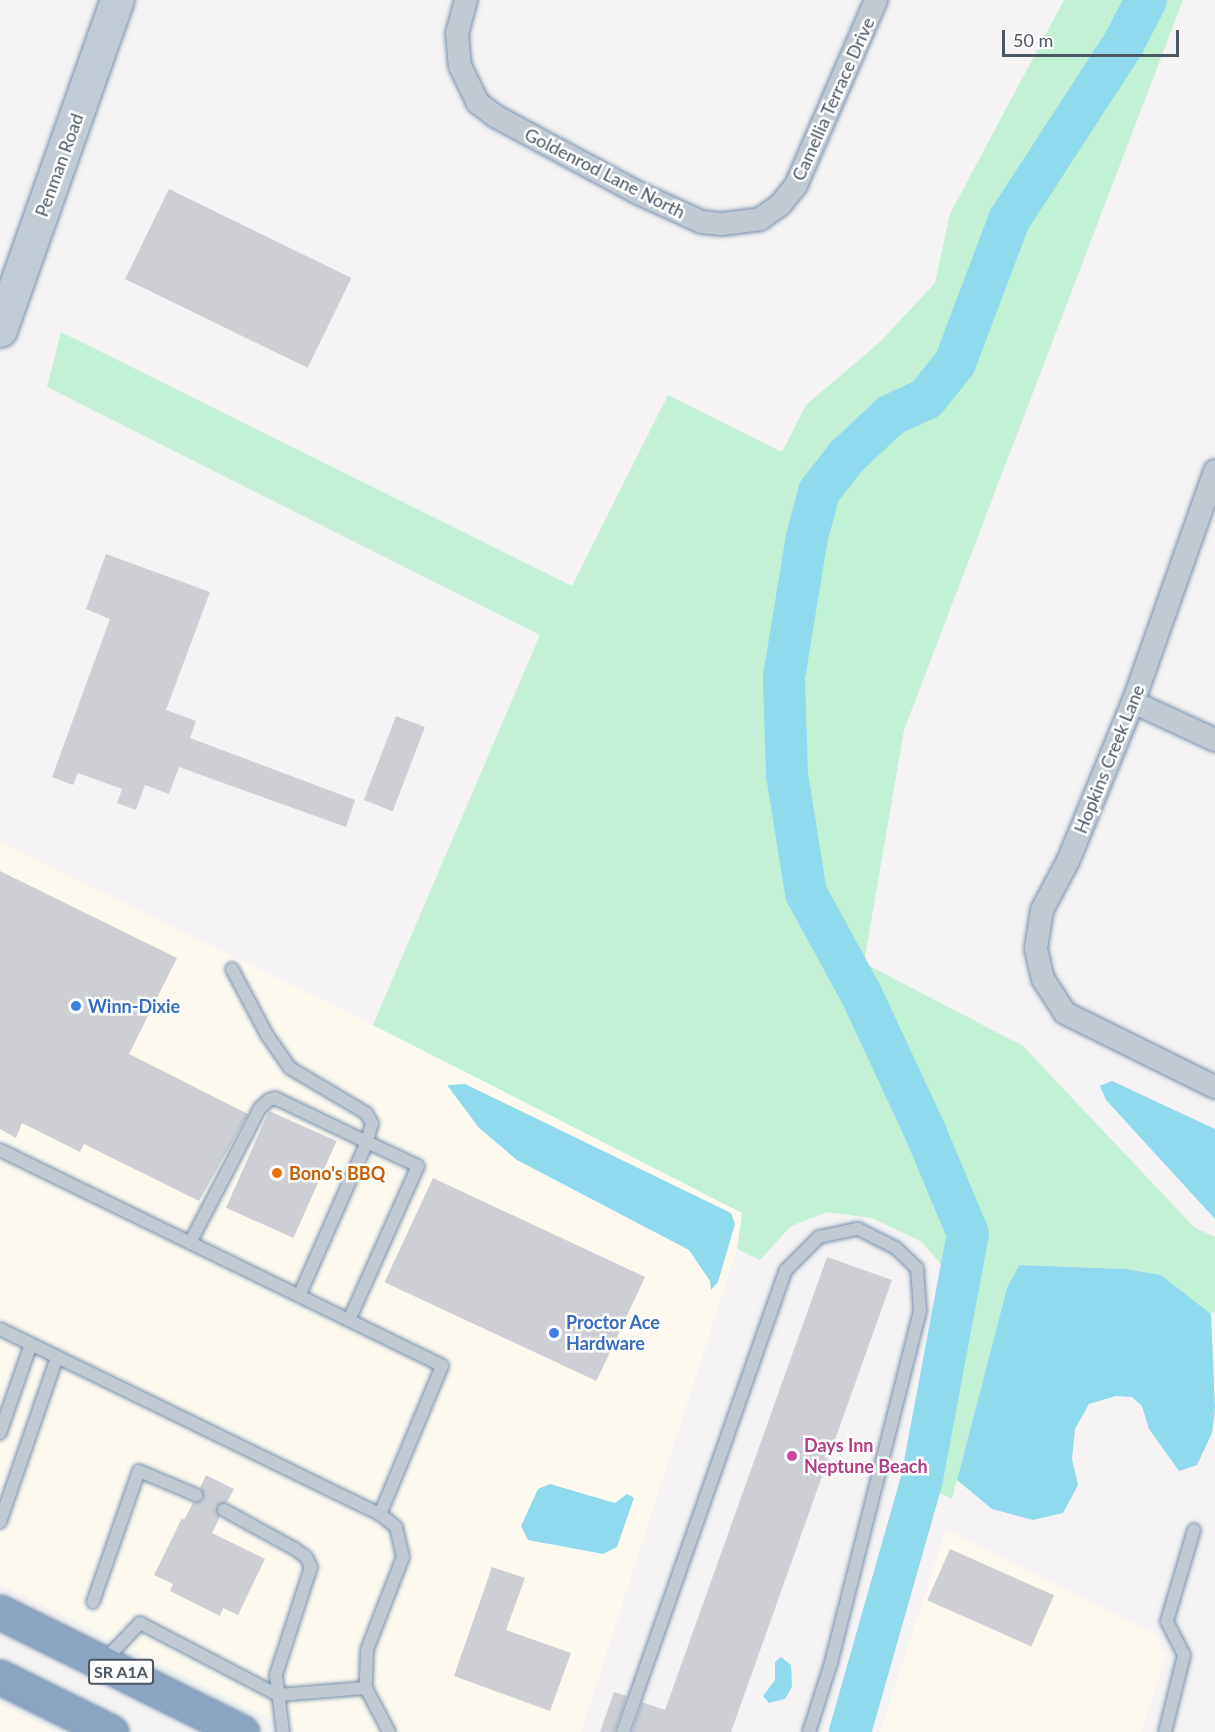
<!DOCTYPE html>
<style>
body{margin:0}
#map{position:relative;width:1215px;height:1732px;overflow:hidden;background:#f5f3f3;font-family:Lato,sans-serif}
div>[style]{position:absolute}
.commercial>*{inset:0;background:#fdf9ef}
.green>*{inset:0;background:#c3f1d5}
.water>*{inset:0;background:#90daee}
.river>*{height:42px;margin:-21px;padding:0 21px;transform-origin:21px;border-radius:21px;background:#90daee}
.building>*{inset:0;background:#cdcfd5;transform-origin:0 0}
.roads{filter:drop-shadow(0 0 2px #7690ad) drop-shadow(0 0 2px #7690ad)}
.lane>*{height:12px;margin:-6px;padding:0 6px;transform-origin:6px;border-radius:6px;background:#c1cad2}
.street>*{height:22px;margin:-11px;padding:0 11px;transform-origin:11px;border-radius:11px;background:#c1cad2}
.secondary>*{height:33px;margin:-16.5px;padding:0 16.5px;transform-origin:16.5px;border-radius:16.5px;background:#c1cbd6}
.highway>*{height:33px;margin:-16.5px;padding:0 16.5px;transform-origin:16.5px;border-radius:16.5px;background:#8ba5c1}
.dots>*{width:16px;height:16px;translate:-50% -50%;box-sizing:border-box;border:3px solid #fff;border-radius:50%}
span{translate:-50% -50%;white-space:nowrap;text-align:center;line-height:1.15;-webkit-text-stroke:5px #fff;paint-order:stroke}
.shield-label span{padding:2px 4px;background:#fff;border:2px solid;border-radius:4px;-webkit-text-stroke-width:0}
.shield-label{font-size:16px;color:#4a5661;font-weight:700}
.street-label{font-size:18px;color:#4a5661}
.shop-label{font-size:18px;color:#366cbe;font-weight:700}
.left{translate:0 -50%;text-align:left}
.food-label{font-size:18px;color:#c56008;font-weight:700}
.hotel-label{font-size:18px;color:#b23c85;font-weight:700}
.scale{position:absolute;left:1002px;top:30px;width:177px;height:27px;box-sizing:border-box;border:3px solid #4a5661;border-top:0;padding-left:8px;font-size:18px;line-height:21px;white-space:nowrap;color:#4a5661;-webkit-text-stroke:4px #fff;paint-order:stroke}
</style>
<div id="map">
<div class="commercial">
<i style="clip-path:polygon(0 842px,373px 1025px,743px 1213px,737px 1249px,581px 1732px,297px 1732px,0 1584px)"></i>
<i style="clip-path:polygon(946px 1530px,1154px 1633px,1166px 1657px,1141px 1732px,880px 1732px)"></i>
<i style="clip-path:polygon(0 1703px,39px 1723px,58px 1732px,0 1732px)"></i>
</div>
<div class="green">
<i style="clip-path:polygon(1064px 0,1183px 0,904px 730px,864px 963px,1023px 1046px,1194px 1227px,1215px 1237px,1215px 1311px,1211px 1314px,1161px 1275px,1126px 1269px,1019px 1265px,1007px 1288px,952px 1499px,911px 1479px,950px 1275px,922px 1242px,872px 1218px,827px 1212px,791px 1226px,760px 1260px,737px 1249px,742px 1213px,373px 1025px,540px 635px,47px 387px,61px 332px,572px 586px,668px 395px,782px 452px,806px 405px,880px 342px,935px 283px,950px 214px)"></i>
</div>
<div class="water">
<i style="clip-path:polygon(1112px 1081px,1215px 1129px,1215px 1219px,1106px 1100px,1100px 1086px)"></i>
<i style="clip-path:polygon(465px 1084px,731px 1213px,735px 1224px,718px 1282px,711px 1290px,710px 1281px,689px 1250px,517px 1160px,479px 1128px,447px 1085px)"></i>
<i style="clip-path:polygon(1019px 1265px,1126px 1269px,1161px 1275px,1211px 1314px,1215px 1408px,1212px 1433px,1197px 1465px,1179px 1471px,1149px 1429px,1142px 1406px,1132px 1397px,1116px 1396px,1089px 1404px,1075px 1429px,1072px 1459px,1078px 1485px,1063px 1513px,1033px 1520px,992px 1509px,957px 1480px,1007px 1288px)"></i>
<i style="clip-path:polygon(550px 1484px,615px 1503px,627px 1494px,634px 1498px,617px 1547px,603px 1554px,528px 1540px,521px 1526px,538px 1489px)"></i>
<i style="clip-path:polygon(781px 1657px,791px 1665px,792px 1687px,785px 1699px,769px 1703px,763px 1696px,775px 1680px,775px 1662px)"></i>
</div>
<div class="river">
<i style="left:850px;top:1732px;width:263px;rotate:-74.1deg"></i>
<i style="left:922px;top:1479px;width:249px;rotate:-79.4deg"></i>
<i style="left:968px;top:1234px;width:112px;rotate:-112.7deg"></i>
<i style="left:925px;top:1131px;width:151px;rotate:-115deg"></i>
<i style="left:861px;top:994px;width:115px;rotate:-118.6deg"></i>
<i style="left:806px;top:893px;width:120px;rotate:-99.1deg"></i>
<i style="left:787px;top:775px;width:98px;rotate:-91.8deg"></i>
<i style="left:784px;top:677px;width:142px;rotate:-80.7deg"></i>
<i style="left:807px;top:537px;width:47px;rotate:-75.1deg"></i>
<i style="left:819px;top:492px;width:46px;rotate:-52.1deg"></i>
<i style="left:847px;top:456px;width:60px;rotate:-43deg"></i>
<i style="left:891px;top:415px;width:38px;rotate:-25deg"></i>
<i style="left:926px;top:399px;width:46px;rotate:-51.1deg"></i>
<i style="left:955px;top:363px;width:153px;rotate:-69.3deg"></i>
<i style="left:1009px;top:220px;width:211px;rotate:-57deg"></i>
<i style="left:1124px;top:43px;width:48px;rotate:-62.9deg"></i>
</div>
<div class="building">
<i style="left:169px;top:189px;width:203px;height:100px;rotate:26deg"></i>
<i style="clip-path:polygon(106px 554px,210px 592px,166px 710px,196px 721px,190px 738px,355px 800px,346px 827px,179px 767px,169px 794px,145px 785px,136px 810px,117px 803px,122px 789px,78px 773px,73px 785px,52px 777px,110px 619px,86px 609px)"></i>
<i style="left:396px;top:716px;width:31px;height:90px;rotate:21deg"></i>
<i style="clip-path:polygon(0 871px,177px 958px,129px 1054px,248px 1114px,199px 1201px,84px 1144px,80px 1152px,22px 1123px,16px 1138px,0 1129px)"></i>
<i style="left:269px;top:1111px;width:74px;height:106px;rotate:24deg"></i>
<i style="left:433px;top:1178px;width:234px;height:115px;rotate:25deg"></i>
<i style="clip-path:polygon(827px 1257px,892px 1280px,731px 1732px,632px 1732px,642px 1702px,665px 1710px)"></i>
<i style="clip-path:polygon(206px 1475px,234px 1489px,227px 1502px,217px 1507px,220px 1517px,212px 1533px,265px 1559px,238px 1615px,223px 1608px,220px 1616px,170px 1591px,173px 1584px,154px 1575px,182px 1518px,184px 1520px,193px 1503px,203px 1499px,200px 1488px)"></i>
<i style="left:950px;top:1549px;width:114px;height:56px;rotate:24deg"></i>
<i style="clip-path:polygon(492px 1567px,525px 1578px,506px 1630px,571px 1653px,550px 1711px,454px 1676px)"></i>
<i style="clip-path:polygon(614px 1692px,627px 1696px,615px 1732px,600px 1732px)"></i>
</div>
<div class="roads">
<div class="lane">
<i style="left:232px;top:969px;width:75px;rotate:62.1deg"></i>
<i style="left:267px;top:1035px;width:40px;rotate:55.1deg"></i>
<i style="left:290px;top:1068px;width:88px;rotate:30.6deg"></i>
<i style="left:366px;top:1113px;width:12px;rotate:59deg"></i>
<i style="left:372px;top:1123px;width:20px;rotate:105deg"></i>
<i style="left:367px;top:1142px;width:56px;rotate:25.2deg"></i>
<i style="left:418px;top:1166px;width:169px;rotate:114.1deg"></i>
<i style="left:0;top:1150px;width:492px;rotate:26deg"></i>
<i style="left:442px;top:1366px;width:160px;rotate:112.7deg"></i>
<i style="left:190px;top:1243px;width:152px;rotate:-62.6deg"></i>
<i style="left:260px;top:1108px;width:12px;rotate:-42deg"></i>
<i style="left:269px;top:1100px;width:6px;rotate:-18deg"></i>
<i style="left:275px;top:1098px;width:102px;rotate:25.6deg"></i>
<i style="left:367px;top:1142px;width:168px;rotate:113.8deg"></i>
<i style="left:0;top:1329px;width:423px;rotate:26deg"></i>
<i style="left:380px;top:1514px;width:21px;rotate:39deg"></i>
<i style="left:396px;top:1527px;width:31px;rotate:77deg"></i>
<i style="left:403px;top:1557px;width:100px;rotate:111.2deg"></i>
<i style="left:367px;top:1650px;width:38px;rotate:92deg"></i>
<i style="left:366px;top:1688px;width:50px;rotate:62.4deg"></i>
<i style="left:0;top:1433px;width:94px;rotate:-70.8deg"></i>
<i style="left:224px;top:1510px;width:81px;rotate:28.8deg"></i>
<i style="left:295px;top:1549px;width:14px;rotate:36deg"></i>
<i style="left:306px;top:1557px;width:11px;rotate:63deg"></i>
<i style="left:311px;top:1567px;width:114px;rotate:108deg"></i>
<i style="left:276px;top:1675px;width:57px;rotate:83deg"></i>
<i style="left:0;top:1522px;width:175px;rotate:-70.9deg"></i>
<i style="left:93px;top:1602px;width:139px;rotate:-70.7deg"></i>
<i style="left:139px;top:1471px;width:62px;rotate:22.8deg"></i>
<i style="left:103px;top:1662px;width:54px;rotate:-46.5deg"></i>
<i style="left:140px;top:1623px;width:156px;rotate:27.6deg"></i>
<i style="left:278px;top:1695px;width:88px;rotate:-4.5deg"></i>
<i style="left:623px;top:1732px;width:490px;rotate:-70.6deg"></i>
<i style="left:786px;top:1270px;width:47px;rotate:-45deg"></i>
<i style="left:819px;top:1237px;width:40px;rotate:-12deg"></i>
<i style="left:858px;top:1229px;width:42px;rotate:26.6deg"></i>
<i style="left:896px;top:1248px;width:29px;rotate:44deg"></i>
<i style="left:917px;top:1268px;width:43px;rotate:86deg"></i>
<i style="left:920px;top:1311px;width:363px;rotate:104.2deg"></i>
<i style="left:831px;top:1663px;width:72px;rotate:107.7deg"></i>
<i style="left:1165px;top:1732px;width:79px;rotate:-76.1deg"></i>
<i style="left:1184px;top:1655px;width:38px;rotate:-117deg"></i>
<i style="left:1167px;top:1621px;width:95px;rotate:-73.5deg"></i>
</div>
<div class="street">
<i style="left:466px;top:0;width:34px;rotate:105deg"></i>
<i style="left:457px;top:33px;width:33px;rotate:85deg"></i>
<i style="left:460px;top:66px;width:41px;rotate:64.1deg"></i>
<i style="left:478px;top:103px;width:21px;rotate:37deg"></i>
<i style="left:495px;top:116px;width:162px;rotate:28.3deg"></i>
<i style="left:638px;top:193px;width:70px;rotate:24.4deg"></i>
<i style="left:702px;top:222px;width:20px;rotate:6deg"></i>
<i style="left:722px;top:224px;width:38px;rotate:-7deg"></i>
<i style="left:760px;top:219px;width:24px;rotate:-35deg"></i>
<i style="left:780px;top:205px;width:26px;rotate:-51deg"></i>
<i style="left:796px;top:185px;width:202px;rotate:-66.6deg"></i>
<i style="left:1215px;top:471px;width:245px;rotate:109.5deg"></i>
<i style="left:1133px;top:702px;width:172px;rotate:112.2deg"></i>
<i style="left:1068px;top:861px;width:55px;rotate:118deg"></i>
<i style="left:1042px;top:910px;width:39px;rotate:99deg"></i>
<i style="left:1036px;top:949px;width:31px;rotate:77deg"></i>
<i style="left:1043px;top:979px;width:40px;rotate:57.1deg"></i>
<i style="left:1065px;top:1013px;width:167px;rotate:26.3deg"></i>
<i style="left:1133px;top:702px;width:90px;rotate:24.9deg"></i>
</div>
<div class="secondary">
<i style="left:0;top:330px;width:350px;rotate:-70.5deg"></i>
</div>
<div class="highway">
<i style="left:0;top:1612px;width:270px;rotate:26.4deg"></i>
<i style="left:0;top:1677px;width:124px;rotate:26.4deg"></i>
</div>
</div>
<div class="dots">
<i style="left:76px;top:1006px;background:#3f7fe0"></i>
<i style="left:277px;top:1173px;background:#e8710a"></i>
<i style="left:554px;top:1333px;background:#3f7fe0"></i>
<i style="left:792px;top:1456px;background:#d1479c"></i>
</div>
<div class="shield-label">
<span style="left:121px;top:1672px">SR A1A</span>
</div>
<div class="street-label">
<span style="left:833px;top:99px;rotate:-66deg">Camellia Terrace Drive</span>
<span style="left:59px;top:165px;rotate:-70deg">Penman Road</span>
<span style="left:605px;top:173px;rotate:27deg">Goldenrod Lane North</span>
<span style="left:1109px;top:759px;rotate:-68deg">Hopkins Creek Lane</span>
</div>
<div class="shop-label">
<span class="left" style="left:88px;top:1006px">Winn-Dixie</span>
<span class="left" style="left:566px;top:1333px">Proctor Ace<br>Hardware</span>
</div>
<div class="food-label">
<span class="left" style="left:289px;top:1173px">Bono's BBQ</span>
</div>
<div class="hotel-label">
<span class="left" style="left:804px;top:1456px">Days Inn<br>Neptune Beach</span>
</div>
<div class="scale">50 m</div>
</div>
